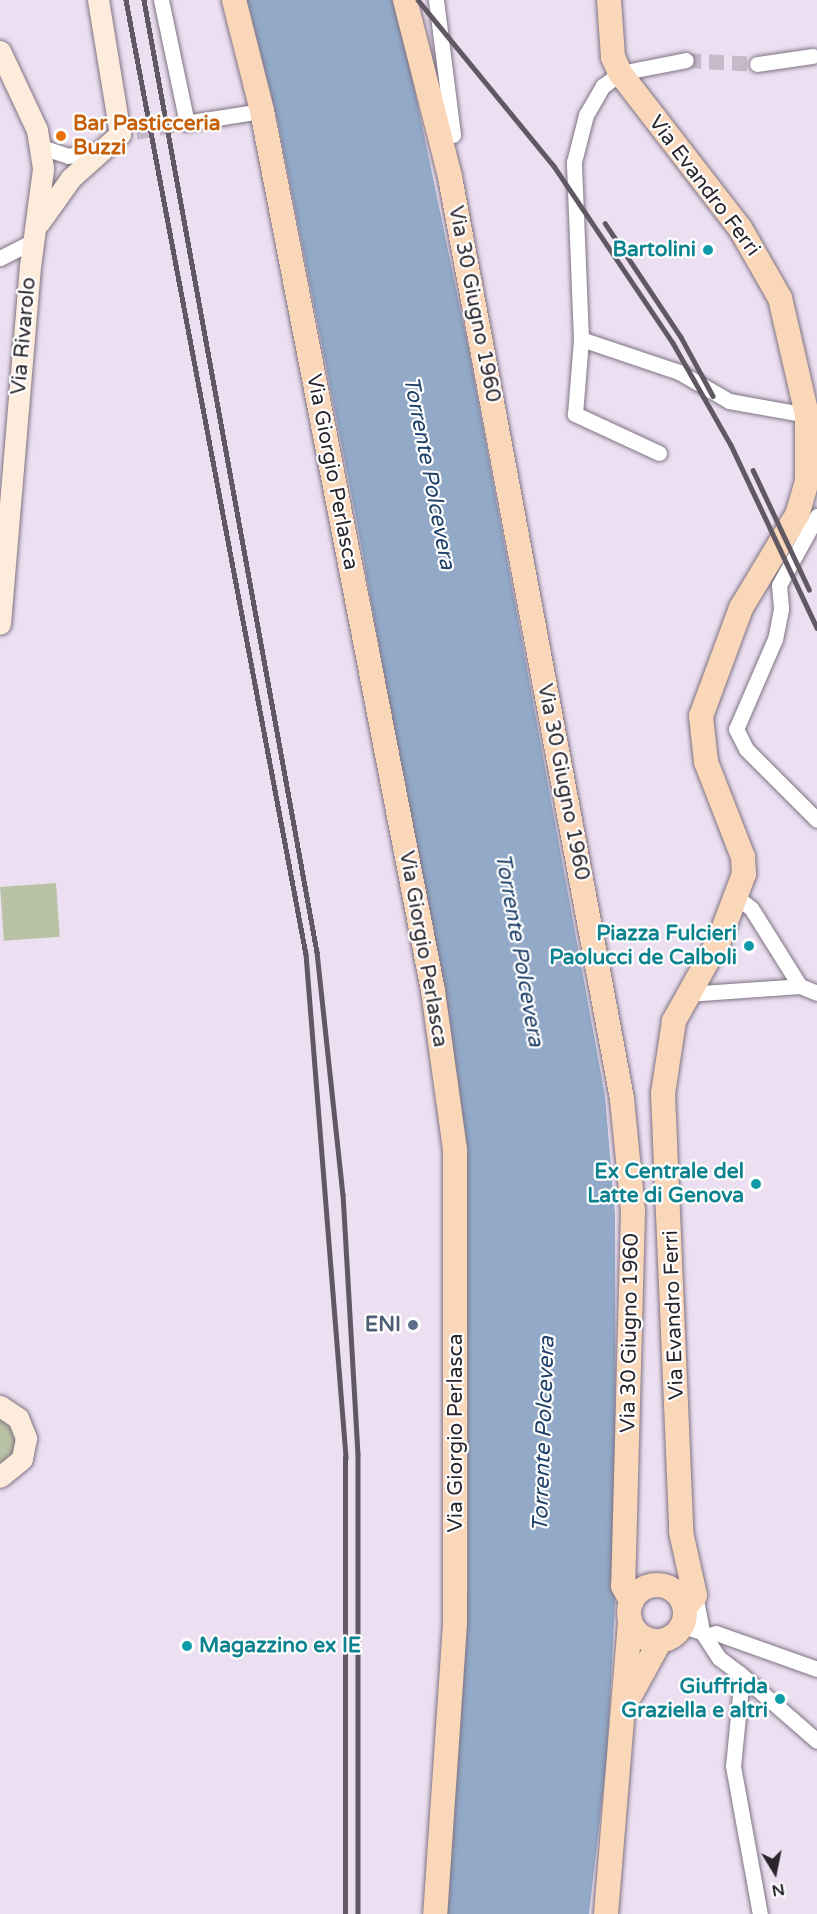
<!DOCTYPE html>
<style>
body{margin:0}
#map{position:relative;width:817px;height:1914px;overflow:hidden;background:#ecdff1;font-family:"Varela Round",sans-serif}
div>[style]{position:absolute}
.green>*{inset:0;background:#bac2a6;transform-origin:0 0}
.water>*{inset:0;background:#92a9c7}
.minor-tunnel>*{height:15px;margin-top:-7.5px;transform-origin:0;background:repeating-linear-gradient(90deg,#c5baca 0 15px,transparent 0 23px)}
.roads{filter:drop-shadow(0 0 2px #7e7383) drop-shadow(0 0 2px #7e7383)}
.minor>*{height:15px;margin:-7.5px;padding:0 7.5px;transform-origin:7.5px;border-radius:7.5px;background:#fff}
.secondary>*{height:21px;margin:-10.5px;padding:0 10.5px;transform-origin:10.5px;border-radius:10.5px;background:#fdebdb}
.primary>*{height:24px;margin:-12px;padding:0 12px;transform-origin:12px;border-radius:12px;background:#fad7b8}
.primary>.ring{margin:-12px;padding:0;box-sizing:content-box;background:none;border:24px solid #fad7b8;border-radius:50%}
.rail>*{height:4.5px;margin:-2.25px;padding:0 2.25px;transform-origin:2.25px;border-radius:2.25px;background:#605963}
.dots>*{width:16px;height:16px;translate:-50% -50%;box-sizing:border-box;border:3px solid #fff;border-radius:50%}
span{translate:-50% -50%;white-space:nowrap;text-align:center;line-height:1.15;-webkit-text-stroke:4.5px #fff;paint-order:stroke}
.food-label{font-size:21px;color:#c56008;font-weight:700}
.left{translate:0 -50%;text-align:left}
.street-label{font-size:21px;color:#2a252c}
.culture-label{font-size:21px;color:#0d838f;font-weight:700}
.right{translate:-100% -50%;text-align:right}
.service-label{font-size:21px;color:#4e5e75;font-weight:700}
.water-label{font-size:22px;color:#1f4069;font-style:italic}
.north{position:absolute;left:745px;top:1842px;width:60px;height:60px;-webkit-text-stroke:4px #fff;paint-order:stroke;rotate:170deg;font-size:16px;font-weight:700;line-height:24px;text-align:center;color:#2a252c}
.north::after{content:'';display:block;margin:auto;width:21px;height:27px;background:#2a252c;clip-path:polygon(50% 0,100% 100%,50% 72%,0 100%)}
</style>
<div id="map">
<div class="green">
<i style="left:56px;top:883px;width:54px;height:56px;rotate:86deg"></i>
<i style="clip-path:polygon(0 1410px,22px 1441px,0 1473px)"></i>
</div>
<div class="water">
<i style="clip-path:polygon(247px 0,396px 0,469px 351px,605px 1096px,615px 1215px,616px 1586px,607px 1757px,589px 1914px,445px 1914px,468px 1582px,467px 1223px,398px 754px,358px 528px,278px 123px)"></i>
</div>
<div class="minor-tunnel">
<i style="left:686px;top:60px;width:71px;rotate:3.2deg"></i>
<i style="left:136px;top:132px;width:50px;rotate:-10.4deg"></i>
</div>
<div class="roads">
<div class="minor">
<i style="left:161px;top:0;width:126px;rotate:78.1deg"></i>
<i style="left:436px;top:0;width:136px;rotate:82.8deg"></i>
<i style="left:757px;top:64px;width:56px;rotate:-8.3deg"></i>
<i style="left:185px;top:123px;width:78px;rotate:-8.9deg"></i>
<i style="left:41px;top:147px;width:28px;rotate:18deg"></i>
<i style="left:68px;top:156px;width:34px;rotate:-12deg"></i>
<i style="left:0;top:258px;width:37px;rotate:-27deg"></i>
<i style="left:581px;top:339px;width:103px;rotate:18.6deg"></i>
<i style="left:679px;top:372px;width:58px;rotate:30.1deg"></i>
<i style="left:729px;top:401px;width:79px;rotate:10.2deg"></i>
<i style="left:659px;top:453px;width:93px;rotate:-155.1deg"></i>
<i style="left:575px;top:414px;width:75px;rotate:-85.4deg"></i>
<i style="left:581px;top:339px;width:177px;rotate:-92.3deg"></i>
<i style="left:574px;top:162px;width:49px;rotate:-75.7deg"></i>
<i style="left:586px;top:115px;width:34px;rotate:-60deg"></i>
<i style="left:603px;top:86px;width:21px;rotate:-37deg"></i>
<i style="left:620px;top:73px;width:67px;rotate:-11.1deg"></i>
<i style="left:817px;top:516px;width:79px;rotate:118.8deg"></i>
<i style="left:779px;top:585px;width:24px;rotate:85deg"></i>
<i style="left:781px;top:609px;width:31px;rotate:101deg"></i>
<i style="left:775px;top:639px;width:98px;rotate:113.4deg"></i>
<i style="left:736px;top:729px;width:22px;rotate:63deg"></i>
<i style="left:746px;top:749px;width:100px;rotate:45deg"></i>
<i style="left:738px;top:898px;width:16px;rotate:38deg"></i>
<i style="left:751px;top:908px;width:92px;rotate:57.9deg"></i>
<i style="left:687px;top:994px;width:113px;rotate:-4deg"></i>
<i style="left:800px;top:986px;width:18px;rotate:22deg"></i>
<i style="left:695px;top:1595px;width:38px;rotate:79deg"></i>
<i style="left:702px;top:1632px;width:31px;rotate:57deg"></i>
<i style="left:719px;top:1658px;width:25px;rotate:37deg"></i>
<i style="left:739px;top:1673px;width:12px;rotate:81deg"></i>
<i style="left:741px;top:1685px;width:81px;rotate:95.6deg"></i>
<i style="left:733px;top:1766px;width:150px;rotate:79.7deg"></i>
<i style="left:683px;top:1626px;width:20px;rotate:18deg"></i>
<i style="left:705px;top:1636px;width:11px;rotate:-15deg"></i>
<i style="left:716px;top:1633px;width:107px;rotate:19.6deg"></i>
<i style="left:739px;top:1673px;width:103px;rotate:41.1deg"></i>
</div>
<div class="secondary">
<i style="left:0;top:51px;width:87px;rotate:64.9deg"></i>
<i style="left:37px;top:130px;width:39px;rotate:81deg"></i>
<i style="left:43px;top:169px;width:98px;rotate:97.6deg"></i>
<i style="left:30px;top:266px;width:359px;rotate:94.8deg"></i>
<i style="left:39px;top:223px;width:55px;rotate:-54.6deg"></i>
<i style="left:71px;top:178px;width:66px;rotate:-41.9deg"></i>
<i style="left:120px;top:134px;width:136px;rotate:-99.3deg"></i>
<i style="left:0;top:1406px;width:22px;rotate:34deg"></i>
<i style="left:18px;top:1418px;width:22px;rotate:68deg"></i>
<i style="left:26px;top:1438px;width:21px;rotate:101deg"></i>
<i style="left:22px;top:1459px;width:28px;rotate:141deg"></i>
</div>
<div class="primary">
<i style="left:234px;top:0;width:114px;rotate:75.8deg"></i>
<i style="left:262px;top:111px;width:896px;rotate:79deg"></i>
<i style="left:433px;top:991px;width:161px;rotate:82.1deg"></i>
<i style="left:455px;top:1150px;width:474px;rotate:90deg"></i>
<i style="left:455px;top:1624px;width:291px;rotate:93.9deg"></i>
<i style="left:405px;top:0;width:183px;rotate:75.7deg"></i>
<i style="left:450px;top:177px;width:938px;rotate:79.43deg"></i>
<i style="left:622px;top:1099px;width:113px;rotate:84.4deg"></i>
<i style="left:633px;top:1211px;width:375px;rotate:91.5deg"></i>
<i style="left:623px;top:1586px;width:18px;rotate:61deg"></i>
<i style="left:609px;top:0;width:57px;rotate:86deg"></i>
<i style="left:613px;top:57px;width:17px;rotate:66deg"></i>
<i style="left:620px;top:73px;width:196px;rotate:52.3deg"></i>
<i style="left:740px;top:228px;width:81px;rotate:60.3deg"></i>
<i style="left:780px;top:298px;width:120px;rotate:77deg"></i>
<i style="left:807px;top:415px;width:66px;rotate:90deg"></i>
<i style="left:807px;top:481px;width:35px;rotate:106deg"></i>
<i style="left:797px;top:515px;width:109px;rotate:121.1deg"></i>
<i style="left:741px;top:608px;width:115px;rotate:110.3deg"></i>
<i style="left:701px;top:716px;width:46px;rotate:83.8deg"></i>
<i style="left:706px;top:762px;width:102px;rotate:68.7deg"></i>
<i style="left:743px;top:857px;width:17px;rotate:87deg"></i>
<i style="left:744px;top:874px;width:71px;rotate:110.7deg"></i>
<i style="left:719px;top:940px;width:93px;rotate:119.1deg"></i>
<i style="left:674px;top:1021px;width:74px;rotate:98.6deg"></i>
<i style="left:663px;top:1094px;width:438px;rotate:87.6deg"></i>
<i style="left:681px;top:1532px;width:65px;rotate:77.5deg"></i>
<i style="left:695px;top:1595px;width:16px;rotate:130deg"></i>
<i class="ring" style="left:629px;top:1585px;width:32px;height:32px"></i>
<i style="left:631px;top:1694px;width:60px;rotate:-61.3deg"></i>
<i style="left:606px;top:1914px;width:294px;rotate:-85.3deg"></i>
</div>
</div>
<div class="rail">
<i style="left:126px;top:0;width:971px;rotate:79.32deg"></i>
<i style="left:306px;top:954px;width:505px;rotate:85.45deg"></i>
<i style="left:346px;top:1457px;width:457px;rotate:90.1deg"></i>
<i style="left:144px;top:0;width:968px;rotate:79.7deg"></i>
<i style="left:317px;top:952px;width:243px;rotate:83.9deg"></i>
<i style="left:343px;top:1194px;width:260px;rotate:86.7deg"></i>
<i style="left:358px;top:1454px;width:460px;rotate:90deg"></i>
<i style="left:418px;top:0;width:215px;rotate:50.7deg"></i>
<i style="left:554px;top:166px;width:213px;rotate:56.1deg"></i>
<i style="left:673px;top:343px;width:117px;rotate:60.4deg"></i>
<i style="left:731px;top:445px;width:202px;rotate:64.8deg"></i>
<i style="left:605px;top:223px;width:137px;rotate:56.3deg"></i>
<i style="left:681px;top:337px;width:67px;rotate:61.5deg"></i>
<i style="left:753px;top:470px;width:132px;rotate:64.8deg"></i>
</div>
<div class="dots">
<i style="left:61px;top:136px;background:#e8710a"></i>
<i style="left:708px;top:250px;background:#0f9aa8"></i>
<i style="left:749px;top:946px;background:#0f9aa8"></i>
<i style="left:756px;top:1184px;background:#0f9aa8"></i>
<i style="left:413px;top:1325px;background:#5c6f8a"></i>
<i style="left:187px;top:1646px;background:#0f9aa8"></i>
<i style="left:780px;top:1699px;background:#0f9aa8"></i>
</div>
<div class="food-label">
<span class="left" style="left:73px;top:136px">Bar Pasticceria<br>Buzzi</span>
</div>
<div class="street-label">
<span style="left:704px;top:186px;rotate:53deg">Via Evandro Ferri</span>
<span style="left:474px;top:304px;rotate:79deg">Via 30 Giugno 1960</span>
<span style="left:24px;top:336px;rotate:-85deg">Via Rivarolo</span>
<span style="left:332px;top:472px;rotate:79deg">Via Giorgio Perlasca</span>
<span style="left:563px;top:782px;rotate:79deg">Via 30 Giugno 1960</span>
<span style="left:423px;top:949px;rotate:80deg">Via Giorgio Perlasca</span>
<span style="left:674px;top:1315px;rotate:-92deg">Via Evandro Ferri</span>
<span style="left:630px;top:1333px;rotate:-89deg">Via 30 Giugno 1960</span>
<span style="left:456px;top:1433px;rotate:-90deg">Via Giorgio Perlasca</span>
</div>
<div class="culture-label">
<span class="right" style="left:696px;top:250px">Bartolini</span>
<span class="right" style="left:737px;top:946px">Piazza Fulcieri<br>Paolucci de Calboli</span>
<span class="right" style="left:744px;top:1184px">Ex Centrale del<br>Latte di Genova</span>
<span class="left" style="left:199px;top:1646px">Magazzino ex IE</span>
<span class="right" style="left:768px;top:1699px">Giuffrida<br>Graziella e altri</span>
</div>
<div class="service-label">
<span class="right" style="left:401px;top:1325px">ENI</span>
</div>
<div class="water-label">
<span style="left:429px;top:473px;rotate:79deg">Torrente Polcevera</span>
<span style="left:519px;top:950px;rotate:80deg">Torrente Polcevera</span>
<span style="left:544px;top:1434px;rotate:-88deg">Torrente Polcevera</span>
</div>
<div class="north">N</div>
</div>
